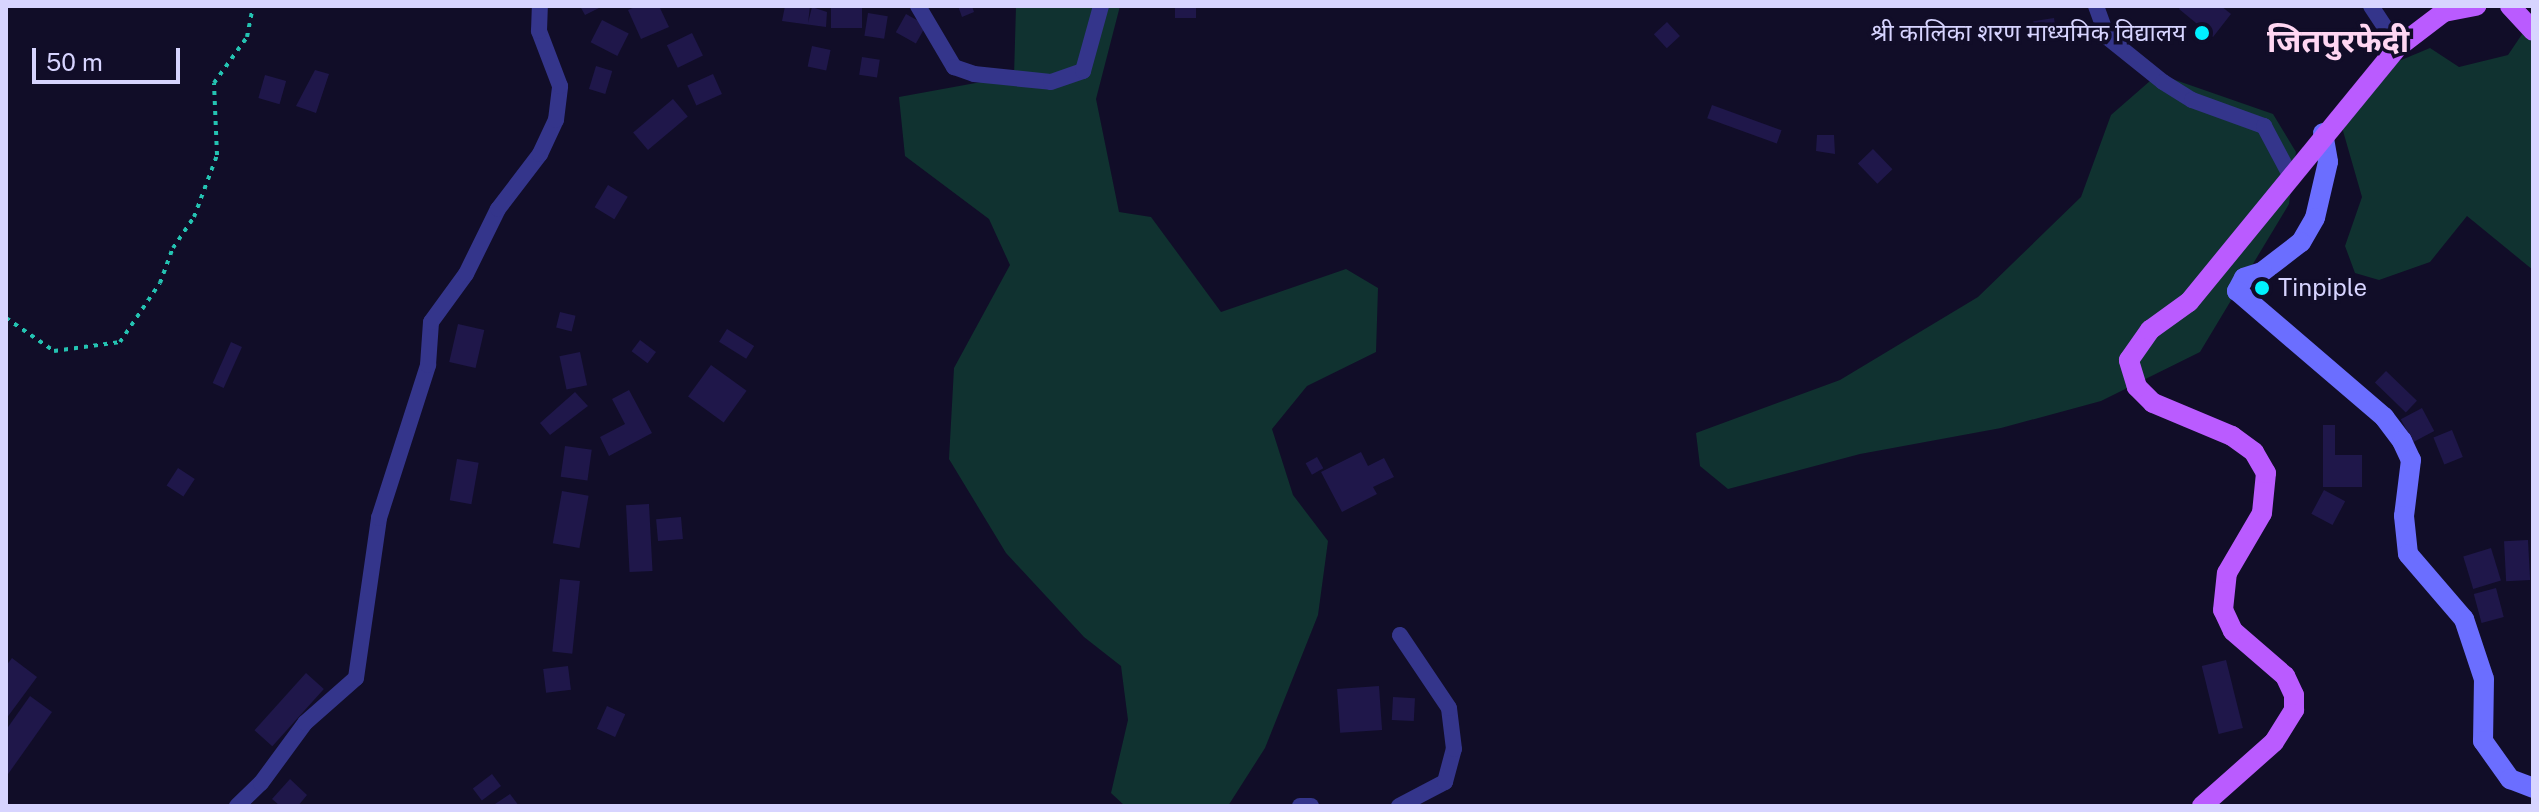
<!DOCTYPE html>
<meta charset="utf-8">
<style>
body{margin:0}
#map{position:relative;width:2539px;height:812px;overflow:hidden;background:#110d28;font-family:"Public Sans","Noto Sans Devanagari",sans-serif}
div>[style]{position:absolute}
.green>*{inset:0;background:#103230}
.building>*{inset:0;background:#1f174a;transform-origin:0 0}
.path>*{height:4px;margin-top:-2px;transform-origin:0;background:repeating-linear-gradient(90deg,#24c3b2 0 4px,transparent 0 10px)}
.street>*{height:16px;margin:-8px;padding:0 8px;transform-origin:8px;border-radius:8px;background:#34358b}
.secondary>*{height:20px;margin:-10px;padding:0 10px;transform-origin:10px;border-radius:10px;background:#6b6eff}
.primary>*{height:20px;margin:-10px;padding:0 10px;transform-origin:10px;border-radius:10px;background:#ba5bff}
.dots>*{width:22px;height:22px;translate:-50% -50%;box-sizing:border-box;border:4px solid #110d28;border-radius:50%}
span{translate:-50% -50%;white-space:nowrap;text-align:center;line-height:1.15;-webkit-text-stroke:7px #110d28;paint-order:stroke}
.poi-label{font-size:24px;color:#d7d4ff}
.right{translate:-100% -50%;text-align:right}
.left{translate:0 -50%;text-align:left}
.district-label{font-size:32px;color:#ffd6f2;font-weight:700}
.frame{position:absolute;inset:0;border:8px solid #d7d4ff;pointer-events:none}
.scale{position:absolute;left:32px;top:48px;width:148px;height:36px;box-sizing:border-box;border:4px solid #d7d4ff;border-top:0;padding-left:10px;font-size:24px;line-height:28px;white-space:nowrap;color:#d7d4ff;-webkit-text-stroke:6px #110d28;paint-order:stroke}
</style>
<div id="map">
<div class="green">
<i style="clip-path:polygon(1016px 6px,1120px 6px,1096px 99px,1119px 212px,1151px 217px,1221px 312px,1346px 269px,1378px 288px,1376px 352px,1307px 386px,1272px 429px,1293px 495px,1328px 541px,1318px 615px,1265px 748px,1228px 806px,1125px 806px,1111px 793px,1128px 720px,1121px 666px,1084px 637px,1006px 553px,949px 459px,954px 368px,1010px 265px,989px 219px,905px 156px,899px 97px,1014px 76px)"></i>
<i style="clip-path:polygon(2533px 18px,2533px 270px,2467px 216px,2430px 262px,2379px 280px,2355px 273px,2345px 246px,2362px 197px,2341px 124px,2363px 76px,2430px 48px,2459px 67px,2508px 55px)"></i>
<i style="clip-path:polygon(2158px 74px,2273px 114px,2296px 152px,2289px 204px,2200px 352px,2101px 401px,2001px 428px,1860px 454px,1728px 489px,1700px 466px,1696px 433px,1840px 380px,1978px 297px,2081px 197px,2111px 115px)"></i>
</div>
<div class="building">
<i style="clip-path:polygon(580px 6px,603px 6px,585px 15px)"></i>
<i style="clip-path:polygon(637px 6px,659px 6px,669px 27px,641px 39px,628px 10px)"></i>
<i style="clip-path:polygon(785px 6px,810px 6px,808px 23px,812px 7px,827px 12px,826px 27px,782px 21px)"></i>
<i style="left:831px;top:6px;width:31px;height:22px"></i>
<i style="clip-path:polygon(958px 6px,972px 6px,974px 12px,962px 17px)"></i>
<i style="left:1175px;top:6px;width:21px;height:12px"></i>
<i style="clip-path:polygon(2181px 6px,2221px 6px,2231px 14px,2213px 37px,2179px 9px)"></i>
<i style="left:868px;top:13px;width:20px;height:23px;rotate:9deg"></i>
<i style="left:906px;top:14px;width:23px;height:21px;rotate:29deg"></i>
<i style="left:2054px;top:18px;width:20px;height:21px;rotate:81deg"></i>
<i style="left:602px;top:20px;width:30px;height:25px;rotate:27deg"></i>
<i style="left:1667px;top:22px;width:19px;height:18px;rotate:47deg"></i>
<i style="left:692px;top:33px;width:25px;height:28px;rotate:64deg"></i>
<i style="left:812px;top:46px;width:19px;height:21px;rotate:12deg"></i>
<i style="left:862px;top:57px;width:18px;height:18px;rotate:9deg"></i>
<i style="left:596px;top:66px;width:17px;height:24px;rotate:17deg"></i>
<i style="clip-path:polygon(315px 70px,329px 74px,316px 113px,296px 106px)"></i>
<i style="left:713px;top:74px;width:22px;height:28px;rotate:66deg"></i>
<i style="left:265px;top:75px;width:22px;height:24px;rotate:16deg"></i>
<i style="left:673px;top:99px;width:23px;height:52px;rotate:50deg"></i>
<i style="left:1712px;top:105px;width:74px;height:14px;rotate:20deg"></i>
<i style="clip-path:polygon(1817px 135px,1834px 135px,1835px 154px,1816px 151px)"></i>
<i style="left:1873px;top:149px;width:28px;height:21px;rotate:46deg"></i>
<i style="left:608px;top:185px;width:23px;height:26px;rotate:31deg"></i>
<i style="left:560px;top:312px;width:16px;height:16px;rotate:14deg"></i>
<i style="left:458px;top:324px;width:27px;height:39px;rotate:13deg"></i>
<i style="left:727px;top:329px;width:32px;height:15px;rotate:32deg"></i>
<i style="left:640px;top:340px;width:20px;height:14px;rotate:37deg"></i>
<i style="left:231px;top:342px;width:12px;height:45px;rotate:24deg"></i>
<i style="left:580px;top:352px;width:34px;height:21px;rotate:78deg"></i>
<i style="left:711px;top:365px;width:44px;height:39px;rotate:36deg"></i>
<i style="left:2386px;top:371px;width:43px;height:16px;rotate:44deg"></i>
<i style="clip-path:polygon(629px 390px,652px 433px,609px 456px,600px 437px,625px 424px,612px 399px)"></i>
<i style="clip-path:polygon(575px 392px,588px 406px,550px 435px,540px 423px)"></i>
<i style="left:2422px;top:408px;width:26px;height:24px;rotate:62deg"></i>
<i style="clip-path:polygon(2323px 425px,2335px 425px,2335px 455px,2362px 455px,2362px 487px,2323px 487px)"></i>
<i style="left:2452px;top:430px;width:29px;height:20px;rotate:68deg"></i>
<i style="left:565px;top:446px;width:27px;height:31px;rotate:8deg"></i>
<i style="clip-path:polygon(1361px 452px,1368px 466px,1384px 458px,1394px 477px,1373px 487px,1377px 494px,1342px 512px,1321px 472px)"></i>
<i style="left:1317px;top:457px;width:13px;height:13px;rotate:61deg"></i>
<i style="left:457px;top:459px;width:22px;height:42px;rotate:10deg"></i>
<i style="left:178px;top:468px;width:20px;height:21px;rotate:33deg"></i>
<i style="left:2324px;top:490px;width:24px;height:27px;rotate:28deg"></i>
<i style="left:562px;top:491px;width:27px;height:53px;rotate:10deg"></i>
<i style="left:649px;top:504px;width:67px;height:23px;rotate:87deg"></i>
<i style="left:681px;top:517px;width:22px;height:25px;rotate:85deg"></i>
<i style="left:2528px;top:540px;width:40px;height:24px;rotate:87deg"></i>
<i style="left:2491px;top:548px;width:34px;height:29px;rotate:73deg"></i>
<i style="left:560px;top:579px;width:20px;height:73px;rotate:6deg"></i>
<i style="left:2496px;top:588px;width:30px;height:23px;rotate:75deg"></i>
<i style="clip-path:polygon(12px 658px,37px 677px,6px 719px,6px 666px)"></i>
<i style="left:2226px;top:660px;width:70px;height:25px;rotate:76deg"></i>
<i style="left:568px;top:666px;width:24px;height:25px;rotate:83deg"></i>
<i style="left:306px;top:673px;width:24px;height:77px;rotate:42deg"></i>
<i style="left:1379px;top:686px;width:44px;height:42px;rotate:86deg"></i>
<i style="clip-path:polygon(30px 696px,52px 712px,6px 777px,6px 730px)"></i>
<i style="left:1393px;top:697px;width:22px;height:23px;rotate:3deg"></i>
<i style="left:607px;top:706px;width:20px;height:25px;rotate:24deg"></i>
<i style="left:492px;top:774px;width:15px;height:24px;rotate:53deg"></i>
<i style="clip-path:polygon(290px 779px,307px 795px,298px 806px,280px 806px,272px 799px)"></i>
<i style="clip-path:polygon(510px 794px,519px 806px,492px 806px)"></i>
</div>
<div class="path">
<i style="left:6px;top:318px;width:58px;rotate:34.5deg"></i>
<i style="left:54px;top:351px;width:67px;rotate:-7.8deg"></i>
<i style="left:120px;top:342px;width:71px;rotate:-55.9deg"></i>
<i style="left:160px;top:283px;width:37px;rotate:-70deg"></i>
<i style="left:173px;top:248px;width:37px;rotate:-56deg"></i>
<i style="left:194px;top:217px;width:66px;rotate:-69.6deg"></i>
<i style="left:217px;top:155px;width:72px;rotate:-92.4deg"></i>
<i style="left:214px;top:83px;width:57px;rotate:-54.3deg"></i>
<i style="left:247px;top:37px;width:32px;rotate:-79deg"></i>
</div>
<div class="street">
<i style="left:918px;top:6px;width:71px;rotate:59.5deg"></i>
<i style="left:954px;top:67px;width:21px;rotate:19deg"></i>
<i style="left:974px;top:74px;width:77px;rotate:5.9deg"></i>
<i style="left:1051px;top:82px;width:34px;rotate:-19deg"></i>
<i style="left:1083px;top:71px;width:67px;rotate:-74.5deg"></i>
<i style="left:2096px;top:6px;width:33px;rotate:70deg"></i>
<i style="left:2107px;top:37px;width:72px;rotate:38.8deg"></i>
<i style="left:2163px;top:82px;width:34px;rotate:32deg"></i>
<i style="left:2192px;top:100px;width:77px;rotate:19.9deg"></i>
<i style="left:2264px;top:126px;width:55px;rotate:62deg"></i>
<i style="left:2371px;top:6px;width:49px;rotate:56.6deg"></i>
<i style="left:237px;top:806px;width:33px;rotate:-44deg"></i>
<i style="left:261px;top:783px;width:74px;rotate:-53.7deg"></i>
<i style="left:305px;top:723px;width:68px;rotate:-41.4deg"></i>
<i style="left:356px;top:678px;width:162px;rotate:-81.8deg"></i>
<i style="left:379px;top:518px;width:161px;rotate:-72.2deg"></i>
<i style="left:428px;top:365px;width:43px;rotate:-86deg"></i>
<i style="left:431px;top:322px;width:59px;rotate:-53.9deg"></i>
<i style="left:466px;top:274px;width:72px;rotate:-63.8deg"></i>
<i style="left:498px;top:209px;width:69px;rotate:-52.6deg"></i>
<i style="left:540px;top:154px;width:38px;rotate:-65deg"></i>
<i style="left:556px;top:120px;width:34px;rotate:-83deg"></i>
<i style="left:560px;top:86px;width:59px;rotate:-110.9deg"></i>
<i style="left:539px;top:31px;width:25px;rotate:-88deg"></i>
<i style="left:1300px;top:806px;width:11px"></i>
<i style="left:1399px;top:806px;width:52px;rotate:-27.6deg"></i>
<i style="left:1445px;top:782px;width:34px;rotate:-75deg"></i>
<i style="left:1454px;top:749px;width:41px;rotate:-97deg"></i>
<i style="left:1449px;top:708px;width:88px;rotate:-123.9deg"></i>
</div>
<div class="secondary">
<i style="left:2323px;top:133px;width:29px;rotate:80deg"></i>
<i style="left:2328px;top:162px;width:57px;rotate:103.1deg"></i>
<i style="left:2315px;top:218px;width:28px;rotate:120deg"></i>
<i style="left:2301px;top:242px;width:49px;rotate:142.4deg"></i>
<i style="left:2262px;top:272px;width:19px;rotate:162deg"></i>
<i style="left:2244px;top:278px;width:15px;rotate:118deg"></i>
<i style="left:2237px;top:291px;width:194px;rotate:40.6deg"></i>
<i style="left:2384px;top:417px;width:30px;rotate:53deg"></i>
<i style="left:2402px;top:441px;width:21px;rotate:65deg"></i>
<i style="left:2411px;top:460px;width:56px;rotate:97.1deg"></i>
<i style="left:2404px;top:516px;width:38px;rotate:84deg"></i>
<i style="left:2408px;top:554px;width:86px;rotate:49.3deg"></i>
<i style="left:2464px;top:619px;width:63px;rotate:71.6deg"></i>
<i style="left:2484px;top:679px;width:62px;rotate:90.9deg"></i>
<i style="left:2483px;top:741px;width:47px;rotate:54.6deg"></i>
<i style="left:2510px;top:779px;width:25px;rotate:21deg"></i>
</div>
<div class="primary">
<i style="left:2510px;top:6px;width:34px;rotate:47deg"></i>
<i style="left:2202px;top:806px;width:96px;rotate:-41.6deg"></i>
<i style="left:2274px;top:742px;width:38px;rotate:-58deg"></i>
<i style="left:2294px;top:710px;width:15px;rotate:-90deg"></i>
<i style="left:2294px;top:695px;width:21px;rotate:-115deg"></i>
<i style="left:2285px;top:676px;width:69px;rotate:-139.1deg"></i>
<i style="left:2233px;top:631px;width:23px;rotate:-115deg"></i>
<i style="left:2223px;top:610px;width:37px;rotate:-84deg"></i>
<i style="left:2227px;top:573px;width:69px;rotate:-59.7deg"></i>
<i style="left:2262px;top:513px;width:40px;rotate:-84.3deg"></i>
<i style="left:2266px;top:473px;width:24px;rotate:-120deg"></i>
<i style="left:2254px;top:452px;width:27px;rotate:-144deg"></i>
<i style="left:2232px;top:436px;width:86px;rotate:-157.3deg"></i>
<i style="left:2153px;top:403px;width:23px;rotate:-135deg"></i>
<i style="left:2137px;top:387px;width:28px;rotate:-107deg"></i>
<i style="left:2129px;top:360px;width:37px;rotate:-55deg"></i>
<i style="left:2150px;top:330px;width:48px;rotate:-35.7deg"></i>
<i style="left:2189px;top:302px;width:330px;rotate:-50.7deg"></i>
<i style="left:2398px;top:47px;width:58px;rotate:-37.3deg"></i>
<i style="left:2444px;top:12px;width:33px;rotate:-11deg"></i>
</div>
<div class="dots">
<i style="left:2202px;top:33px;background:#00f1ff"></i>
<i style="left:2262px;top:288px;background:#00f1ff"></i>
</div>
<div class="poi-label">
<span class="right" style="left:2186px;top:33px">श्री कालिका शरण माध्यमिक विद्यालय</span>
<span class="left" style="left:2278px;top:288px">Tinpiple</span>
</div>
<div class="district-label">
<span style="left:2338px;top:41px">जितपुरफेदी</span>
</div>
<div class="frame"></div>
<div class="scale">50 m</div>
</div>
